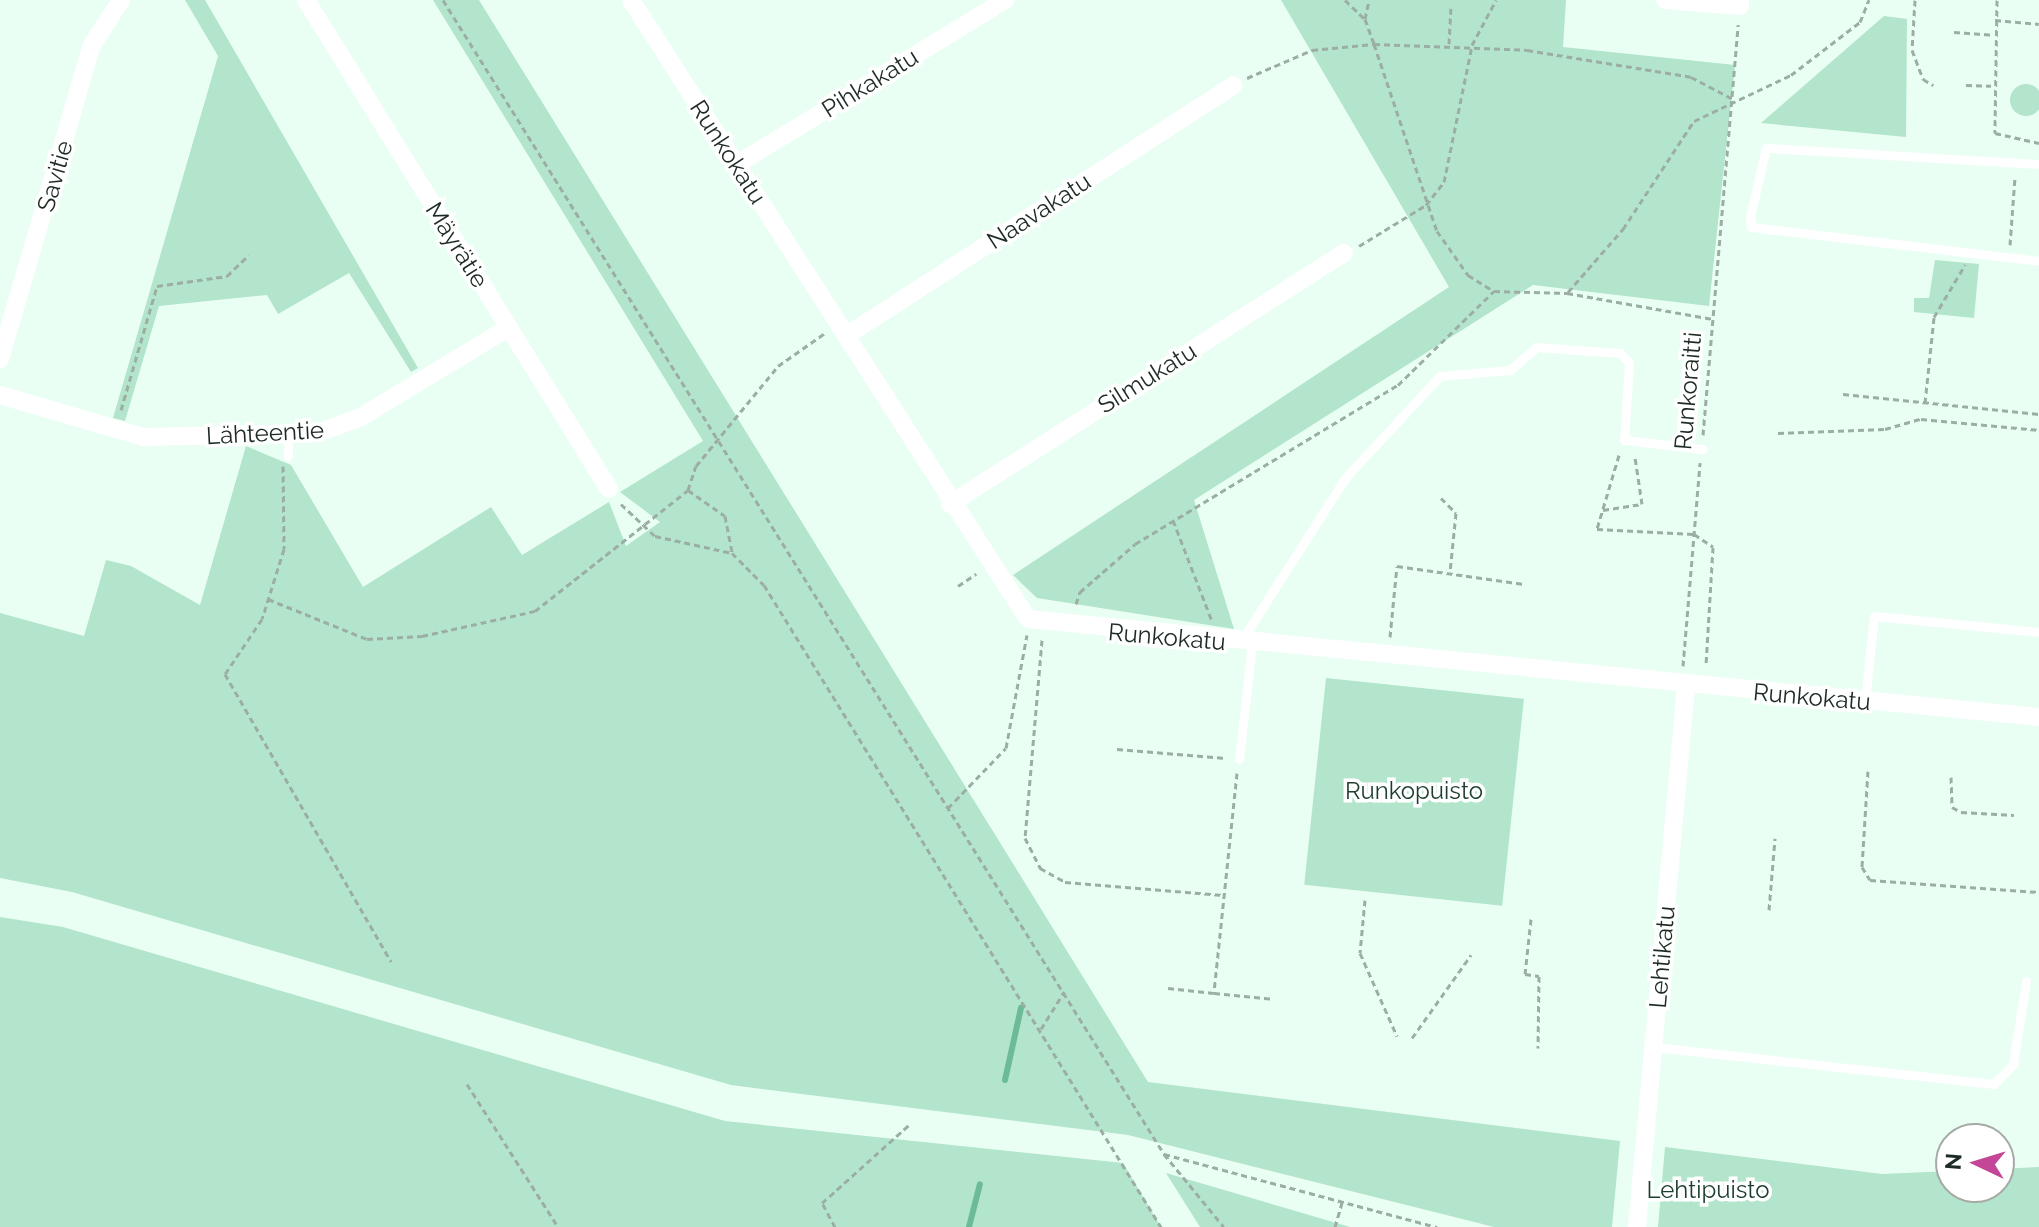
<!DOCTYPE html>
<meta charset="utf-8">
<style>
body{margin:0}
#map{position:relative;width:2039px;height:1227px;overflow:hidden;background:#e9fff3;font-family:Raleway,sans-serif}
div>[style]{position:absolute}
.green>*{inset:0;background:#b2e5cb;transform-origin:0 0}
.round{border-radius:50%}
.stream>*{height:6px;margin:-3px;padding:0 3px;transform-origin:3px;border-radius:3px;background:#6cbb96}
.path>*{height:3px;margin-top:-1.5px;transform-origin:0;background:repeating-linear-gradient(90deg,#9caea4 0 6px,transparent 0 10px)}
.service>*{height:9px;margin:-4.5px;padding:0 4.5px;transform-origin:4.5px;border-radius:4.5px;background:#fff}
.minor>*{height:18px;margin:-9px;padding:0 9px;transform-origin:9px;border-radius:9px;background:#fff}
span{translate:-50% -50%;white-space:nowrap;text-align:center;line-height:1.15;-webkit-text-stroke:7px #fff;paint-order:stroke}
.street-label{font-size:24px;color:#1e2b24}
.park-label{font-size:24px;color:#1b3e2e}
.north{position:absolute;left:1935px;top:1123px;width:80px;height:80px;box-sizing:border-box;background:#fff;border:2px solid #a5aaa7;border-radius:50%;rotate:274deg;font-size:22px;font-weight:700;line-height:32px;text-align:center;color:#1e2b24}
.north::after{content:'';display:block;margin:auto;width:28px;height:36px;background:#c34796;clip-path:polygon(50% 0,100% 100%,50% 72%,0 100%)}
</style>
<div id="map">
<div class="green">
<i style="clip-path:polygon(185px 0,205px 0,418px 368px,411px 372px,349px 273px,278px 314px,267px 295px,159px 306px,125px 421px,113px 418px,218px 56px)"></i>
<i style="clip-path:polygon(433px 0,479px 0,1148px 1082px,1620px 1141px,1612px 1227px,1494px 1227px,1128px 1135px,731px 1085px,72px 892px,0 878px,0 613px,84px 636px,106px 560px,131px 566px,200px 605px,246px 446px,291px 465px,363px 587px,491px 507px,522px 555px,609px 502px,626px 546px,660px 522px,620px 492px,703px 441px)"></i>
<i style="clip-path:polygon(1281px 0,1566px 0,1563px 47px,1735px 65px,1709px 306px,1533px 285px,1194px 500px,1234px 629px,1037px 598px,1013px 575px,1449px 287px)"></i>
<i style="clip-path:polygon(1884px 16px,1907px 19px,1906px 137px,1761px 123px)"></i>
<i class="round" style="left:2010px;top:84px;width:32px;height:32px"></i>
<i style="clip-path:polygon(1935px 260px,1979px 264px,1974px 318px,1914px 312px,1914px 298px,1929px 298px)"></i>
<i style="left:1326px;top:678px;width:199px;height:208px;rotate:6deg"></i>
<i style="clip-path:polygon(0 917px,63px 927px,725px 1121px,1123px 1163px,1161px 1227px,0 1227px)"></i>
<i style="clip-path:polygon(1665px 1147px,1882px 1174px,1951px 1171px,1951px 1187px,1999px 1187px,1999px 1169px,2039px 1167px,2039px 1227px,1658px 1227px)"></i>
<i style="clip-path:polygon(1166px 1173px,1350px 1227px,1200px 1227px)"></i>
</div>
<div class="stream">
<i style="left:1005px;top:1080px;width:74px;rotate:-77.5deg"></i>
<i style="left:969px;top:1227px;width:44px;rotate:-75.7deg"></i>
</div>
<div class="path">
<i style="left:443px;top:0;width:1361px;rotate:58deg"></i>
<i style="left:1164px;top:1154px;width:94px;rotate:50.6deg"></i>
<i style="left:1345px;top:0;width:28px;rotate:44deg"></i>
<i style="left:1365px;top:19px;width:27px;rotate:70deg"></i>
<i style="left:1374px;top:44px;width:153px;rotate:2.2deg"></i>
<i style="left:1527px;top:50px;width:166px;rotate:9.3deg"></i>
<i style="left:1691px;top:77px;width:47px;rotate:27.6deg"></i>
<i style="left:1915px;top:0;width:50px;rotate:93.4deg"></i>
<i style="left:1912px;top:50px;width:31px;rotate:69deg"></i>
<i style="left:1923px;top:79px;width:12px;rotate:31deg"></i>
<i style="left:1997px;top:0;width:133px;rotate:90.9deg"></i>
<i style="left:1995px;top:133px;width:45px;rotate:12.8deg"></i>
<i style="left:1365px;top:19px;width:19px;rotate:-78deg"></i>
<i style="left:1995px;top:20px;width:44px;rotate:5.2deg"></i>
<i style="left:1954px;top:32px;width:39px;rotate:4deg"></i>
<i style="left:1449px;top:44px;width:37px;rotate:-87deg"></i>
<i style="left:1247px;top:78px;width:71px;rotate:-23.3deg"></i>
<i style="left:1312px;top:50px;width:62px;rotate:-5.5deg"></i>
<i style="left:1374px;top:44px;width:197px;rotate:71.4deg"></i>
<i style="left:1437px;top:231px;width:54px;rotate:54.8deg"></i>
<i style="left:1468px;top:275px;width:31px;rotate:32deg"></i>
<i style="left:1494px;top:291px;width:73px;rotate:1.6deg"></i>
<i style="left:1567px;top:293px;width:148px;rotate:10.1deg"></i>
<i style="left:1966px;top:85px;width:25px;rotate:2deg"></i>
<i style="left:2010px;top:245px;width:68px;rotate:-85.8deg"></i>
<i style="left:1359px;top:246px;width:79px;rotate:-31.5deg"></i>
<i style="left:1426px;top:205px;width:29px;rotate:-52deg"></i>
<i style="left:1444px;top:182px;width:140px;rotate:-78.4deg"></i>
<i style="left:1472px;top:45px;width:51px;rotate:-61.9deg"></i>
<i style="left:1568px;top:292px;width:84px;rotate:-48.9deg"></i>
<i style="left:1623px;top:229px;width:129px;rotate:-56.7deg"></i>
<i style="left:1694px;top:121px;width:107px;rotate:-25.4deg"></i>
<i style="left:1791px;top:75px;width:87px;rotate:-37.5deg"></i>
<i style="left:1860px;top:22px;width:24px;rotate:-68deg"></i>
<i style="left:1843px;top:394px;width:197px;rotate:5.8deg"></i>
<i style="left:1925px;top:403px;width:86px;rotate:-84deg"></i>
<i style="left:1934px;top:317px;width:61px;rotate:-59.2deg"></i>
<i style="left:121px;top:410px;width:129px;rotate:-73.8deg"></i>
<i style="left:157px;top:286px;width:71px;rotate:-8.1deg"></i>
<i style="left:227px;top:276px;width:30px;rotate:-44deg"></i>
<i style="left:1778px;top:433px;width:107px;rotate:-2.1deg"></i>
<i style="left:1885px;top:429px;width:37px;rotate:-16deg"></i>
<i style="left:1921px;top:419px;width:119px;rotate:5.3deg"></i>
<i style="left:1703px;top:435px;width:412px;rotate:-85.1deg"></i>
<i style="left:1619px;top:455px;width:77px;rotate:106.6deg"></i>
<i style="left:1597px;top:529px;width:97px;rotate:3deg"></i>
<i style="left:1694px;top:534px;width:23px;rotate:34deg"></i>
<i style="left:1713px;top:547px;width:118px;rotate:93.4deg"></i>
<i style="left:283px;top:466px;width:83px;rotate:89.3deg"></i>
<i style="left:284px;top:549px;width:73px;rotate:107.4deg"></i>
<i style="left:262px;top:619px;width:66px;rotate:123.9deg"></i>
<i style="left:225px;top:674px;width:332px;rotate:60deg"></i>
<i style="left:688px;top:490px;width:45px;rotate:35.1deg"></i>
<i style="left:725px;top:516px;width:38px;rotate:79deg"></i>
<i style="left:1441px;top:498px;width:21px;rotate:45deg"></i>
<i style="left:1456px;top:513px;width:59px;rotate:95.8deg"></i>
<i style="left:621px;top:504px;width:47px;rotate:43.3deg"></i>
<i style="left:655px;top:536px;width:79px;rotate:12.4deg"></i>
<i style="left:732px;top:553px;width:45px;rotate:45deg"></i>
<i style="left:764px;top:585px;width:755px;rotate:58.27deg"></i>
<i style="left:1603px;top:510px;width:39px;rotate:-9deg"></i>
<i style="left:1642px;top:504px;width:48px;rotate:-98.5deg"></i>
<i style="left:1173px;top:520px;width:108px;rotate:68.9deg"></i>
<i style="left:958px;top:586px;width:22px;rotate:-34deg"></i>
<i style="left:268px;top:599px;width:107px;rotate:22deg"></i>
<i style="left:367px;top:639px;width:55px;rotate:-3.1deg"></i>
<i style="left:422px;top:636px;width:116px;rotate:-12.5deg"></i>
<i style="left:535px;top:611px;width:195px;rotate:-38.3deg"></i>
<i style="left:688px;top:490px;width:25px;rotate:-72deg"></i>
<i style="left:696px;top:466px;width:129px;rotate:-50.6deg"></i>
<i style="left:778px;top:366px;width:57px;rotate:-35.1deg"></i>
<i style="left:1076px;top:604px;width:13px;rotate:-72deg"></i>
<i style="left:1080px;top:592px;width:73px;rotate:-41.1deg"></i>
<i style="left:1135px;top:544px;width:307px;rotate:-31.2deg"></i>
<i style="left:1398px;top:385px;width:134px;rotate:-44.4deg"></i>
<i style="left:1390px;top:637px;width:71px;rotate:-84.4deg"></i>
<i style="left:1397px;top:566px;width:128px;rotate:8.1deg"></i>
<i style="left:1042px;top:640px;width:199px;rotate:94.9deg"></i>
<i style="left:1025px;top:838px;width:34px;rotate:63deg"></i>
<i style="left:1040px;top:868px;width:29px;rotate:29deg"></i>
<i style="left:1065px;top:882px;width:158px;rotate:4.7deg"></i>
<i style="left:1683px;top:666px;width:204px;rotate:-85.2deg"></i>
<i style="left:1117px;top:749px;width:109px;rotate:4.7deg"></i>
<i style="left:1868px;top:771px;width:96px;rotate:93.6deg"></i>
<i style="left:1862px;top:867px;width:15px;rotate:58deg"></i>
<i style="left:1870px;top:880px;width:169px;rotate:4.1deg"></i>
<i style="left:1237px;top:773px;width:221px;rotate:96deg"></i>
<i style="left:1214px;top:993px;width:60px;rotate:5.7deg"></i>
<i style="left:1951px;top:777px;width:30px;rotate:88deg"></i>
<i style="left:1952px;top:807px;width:10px;rotate:29deg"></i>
<i style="left:1961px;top:812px;width:53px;rotate:3.2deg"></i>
<i style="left:948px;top:808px;width:83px;rotate:-46deg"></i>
<i style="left:1006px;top:748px;width:115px;rotate:-79.5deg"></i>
<i style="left:1365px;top:900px;width:53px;rotate:95.4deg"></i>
<i style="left:1360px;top:953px;width:91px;rotate:66deg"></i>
<i style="left:1769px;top:910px;width:72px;rotate:-85.2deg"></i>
<i style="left:1531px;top:919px;width:55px;rotate:96.2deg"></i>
<i style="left:1525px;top:974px;width:14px;rotate:8deg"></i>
<i style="left:1539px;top:976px;width:72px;rotate:90.8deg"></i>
<i style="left:1168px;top:988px;width:46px;rotate:6.2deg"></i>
<i style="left:1041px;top:1029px;width:44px;rotate:-58.1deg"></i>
<i style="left:1412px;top:1038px;width:102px;rotate:-54.6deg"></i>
<i style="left:467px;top:1084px;width:169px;rotate:57.5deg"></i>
<i style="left:1164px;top:1154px;width:283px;rotate:15deg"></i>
<i style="left:835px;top:1227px;width:27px;rotate:-118deg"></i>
<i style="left:822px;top:1203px;width:118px;rotate:-41.9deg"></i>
<i style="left:1335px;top:1227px;width:26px;rotate:-74deg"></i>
</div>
<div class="service">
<i style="left:2039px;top:164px;width:273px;rotate:-176.6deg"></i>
<i style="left:1766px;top:148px;width:71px;rotate:103.1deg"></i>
<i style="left:1750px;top:217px;width:10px;rotate:84deg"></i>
<i style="left:1751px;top:227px;width:290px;rotate:6.7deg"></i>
<i style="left:288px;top:456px;width:21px;rotate:-90deg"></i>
<i style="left:1241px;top:641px;width:195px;rotate:-57.4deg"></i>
<i style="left:1346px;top:477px;width:138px;rotate:-47.1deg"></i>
<i style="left:1440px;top:376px;width:70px;rotate:-4.9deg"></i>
<i style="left:1510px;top:370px;width:35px;rotate:-41deg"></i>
<i style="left:1536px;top:347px;width:84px;rotate:4.1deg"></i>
<i style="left:1620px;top:353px;width:13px;rotate:48deg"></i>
<i style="left:1629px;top:363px;width:77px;rotate:93.7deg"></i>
<i style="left:1624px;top:440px;width:79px;rotate:6.6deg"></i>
<i style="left:1865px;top:701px;width:85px;rotate:-84deg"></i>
<i style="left:1874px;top:616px;width:166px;rotate:5.5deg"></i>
<i style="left:1239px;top:759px;width:115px;rotate:-83.5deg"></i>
<i style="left:1654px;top:1047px;width:342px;rotate:6.2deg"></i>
<i style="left:1994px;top:1084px;width:28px;rotate:-46deg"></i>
<i style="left:2013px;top:1064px;width:84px;rotate:-81.1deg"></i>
</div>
<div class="minor">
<i style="left:306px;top:0;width:575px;rotate:58.22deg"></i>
<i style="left:631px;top:0;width:735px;rotate:57.33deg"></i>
<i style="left:1028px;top:619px;width:1016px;rotate:5.54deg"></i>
<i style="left:1665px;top:0;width:75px;rotate:4.6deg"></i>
<i style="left:1740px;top:6px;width:6px;rotate:-90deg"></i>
<i style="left:736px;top:165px;width:316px;rotate:-31.5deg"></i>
<i style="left:846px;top:336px;width:461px;rotate:-32.9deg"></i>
<i style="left:0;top:359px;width:327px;rotate:-73.7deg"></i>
<i style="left:92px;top:45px;width:54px;rotate:-57.2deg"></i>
<i style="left:0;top:395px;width:150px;rotate:16.3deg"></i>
<i style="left:144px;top:437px;width:174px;rotate:-1.3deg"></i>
<i style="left:318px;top:433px;width:46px;rotate:-20.4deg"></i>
<i style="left:361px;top:417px;width:172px;rotate:-31.2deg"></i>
<i style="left:950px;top:504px;width:467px;rotate:-32.5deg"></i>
<i style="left:1637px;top:1227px;width:543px;rotate:-84.82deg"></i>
</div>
<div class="street-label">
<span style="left:870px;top:83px;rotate:-32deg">Pihkakatu</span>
<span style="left:728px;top:152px;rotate:57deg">Runkokatu</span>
<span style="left:55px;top:176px;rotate:-74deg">Savitie</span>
<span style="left:1039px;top:211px;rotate:-33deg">Naavakatu</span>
<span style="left:457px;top:245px;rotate:58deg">Mäyrätie</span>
<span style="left:1147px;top:378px;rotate:-32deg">Silmukatu</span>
<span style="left:1688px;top:391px;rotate:-85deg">Runkoraitti</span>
<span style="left:265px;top:433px;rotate:-3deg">Lähteentie</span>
<span style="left:1167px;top:637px;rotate:5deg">Runkokatu</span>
<span style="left:1812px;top:697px;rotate:5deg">Runkokatu</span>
<span style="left:1662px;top:957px;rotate:-85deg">Lehtikatu</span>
</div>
<div class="park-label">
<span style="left:1414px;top:791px">Runkopuisto</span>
<span style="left:1708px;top:1190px">Lehtipuisto</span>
</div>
<div class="north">N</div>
</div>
